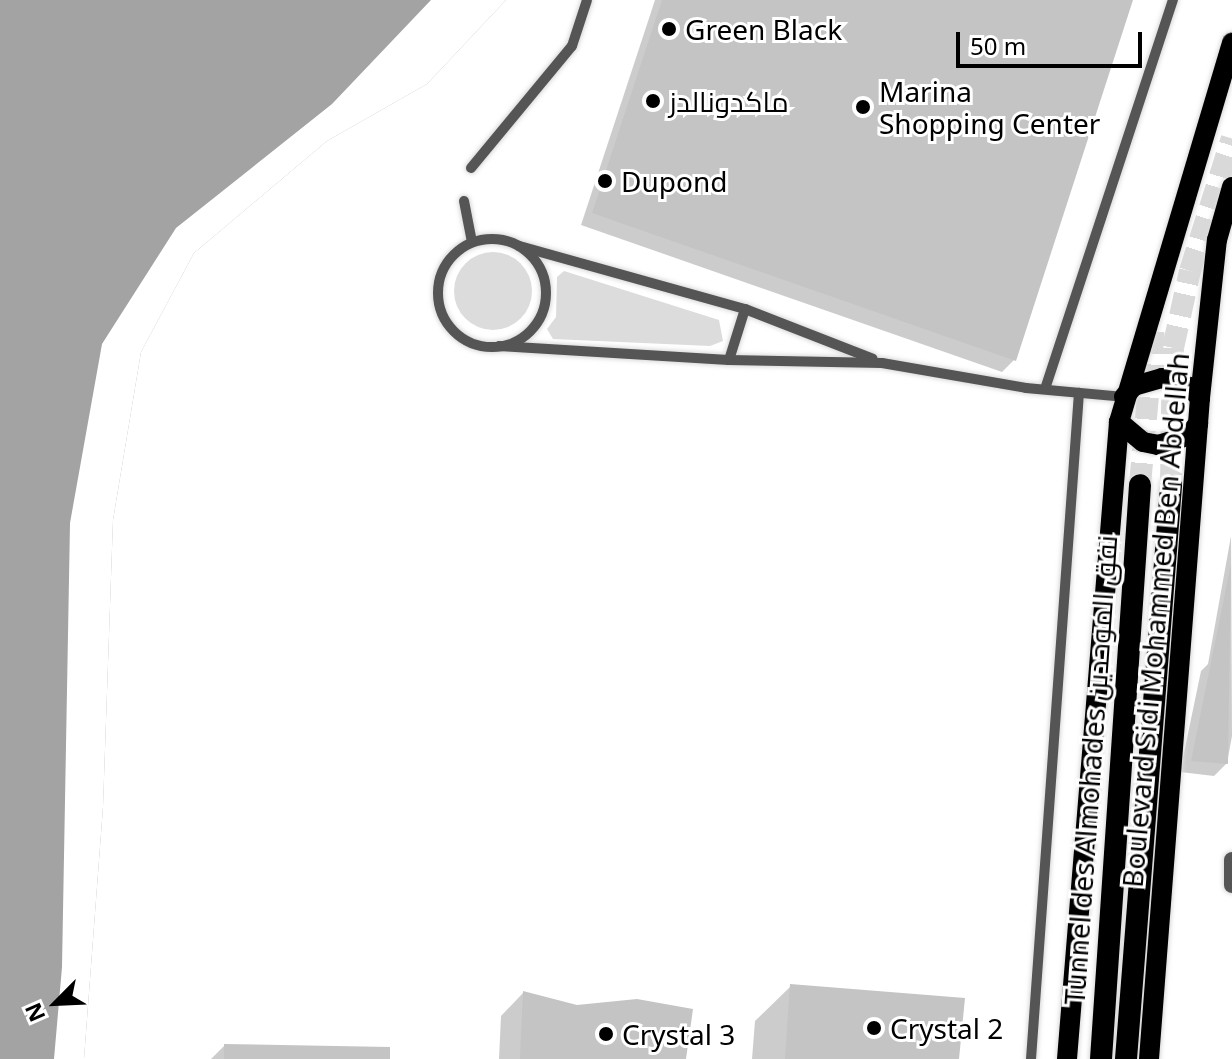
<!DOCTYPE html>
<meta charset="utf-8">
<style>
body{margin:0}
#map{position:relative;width:1232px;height:1059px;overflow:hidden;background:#fff;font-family:"Noto Sans",Cairo,sans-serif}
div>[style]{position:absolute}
.green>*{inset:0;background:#dcdcdc}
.round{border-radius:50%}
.water>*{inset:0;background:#a3a3a3}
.pier>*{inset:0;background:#fff}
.shadow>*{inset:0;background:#0003}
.building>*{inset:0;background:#c4c4c4}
.trunk-tunnel>*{height:22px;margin-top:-11px;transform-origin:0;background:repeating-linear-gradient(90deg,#d9d9d9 0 22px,transparent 0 33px)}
.roads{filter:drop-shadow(0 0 2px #dbdbdb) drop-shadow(0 0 2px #dbdbdb)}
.service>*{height:10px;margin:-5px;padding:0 5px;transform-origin:5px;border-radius:5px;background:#555}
.service>.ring{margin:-5px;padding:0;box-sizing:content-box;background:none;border:10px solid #555;border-radius:50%}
.minor>*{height:16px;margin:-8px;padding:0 8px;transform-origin:8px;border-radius:8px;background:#555}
.primary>*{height:20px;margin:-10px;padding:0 10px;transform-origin:10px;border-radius:10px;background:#000}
.trunk>*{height:22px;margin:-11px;padding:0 11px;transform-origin:11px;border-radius:11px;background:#000}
.dots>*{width:22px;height:22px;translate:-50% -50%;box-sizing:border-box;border:4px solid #fff;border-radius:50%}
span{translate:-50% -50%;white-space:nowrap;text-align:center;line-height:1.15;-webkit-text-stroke:6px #fff;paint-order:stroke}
.poi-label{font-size:28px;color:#000}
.left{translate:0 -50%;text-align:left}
.street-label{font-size:28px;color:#000}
.north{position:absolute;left:16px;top:963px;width:80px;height:80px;-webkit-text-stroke:6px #fff;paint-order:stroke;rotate:246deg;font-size:22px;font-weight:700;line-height:32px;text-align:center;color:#000}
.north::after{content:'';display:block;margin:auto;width:28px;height:36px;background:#000;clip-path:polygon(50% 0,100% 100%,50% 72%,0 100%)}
.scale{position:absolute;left:956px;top:32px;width:186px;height:36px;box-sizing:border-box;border:4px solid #000;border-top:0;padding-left:10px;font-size:24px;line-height:28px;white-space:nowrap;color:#000;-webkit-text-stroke:6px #fff;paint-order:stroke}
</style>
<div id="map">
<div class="green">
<i class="round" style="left:454px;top:252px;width:78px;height:78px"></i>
<i style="clip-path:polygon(564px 271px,719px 320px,723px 341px,710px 346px,553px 339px,547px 329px,556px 317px,557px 277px)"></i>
</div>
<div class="water">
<i style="clip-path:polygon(0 0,506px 0,427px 84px,327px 141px,194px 253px,141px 352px,113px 520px,103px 807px,84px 1059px,0 1059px)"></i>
</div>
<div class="pier">
<i style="clip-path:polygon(431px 0,506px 0,427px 84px,327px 141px,194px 253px,141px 352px,113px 520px,103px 807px,84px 1059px,54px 1059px,62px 967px,70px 523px,102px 344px,176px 228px,332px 104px)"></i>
</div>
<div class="shadow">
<i style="clip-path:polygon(655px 0,1131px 0,1014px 360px,1002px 372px,581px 225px)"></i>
<i style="clip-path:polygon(1231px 536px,1232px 736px,1227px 763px,1214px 776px,1180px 772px,1201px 671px,1208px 664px)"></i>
<i style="clip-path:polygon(791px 986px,957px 1059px,752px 1059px,755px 1021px)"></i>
<i style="clip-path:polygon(523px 993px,684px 1059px,499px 1059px,501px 1016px)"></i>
<i style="clip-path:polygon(224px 1046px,388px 1059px,211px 1059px)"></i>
</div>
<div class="building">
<i style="clip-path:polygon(662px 0,1133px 0,1016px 361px,592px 213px)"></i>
<i style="clip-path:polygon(1231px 564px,1228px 764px,1191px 761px,1212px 657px)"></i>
<i style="clip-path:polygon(790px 984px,965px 998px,959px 1059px,785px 1059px)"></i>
<i style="clip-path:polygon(523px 991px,577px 1005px,637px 999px,693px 1009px,686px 1059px,520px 1059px)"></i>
<i style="clip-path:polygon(224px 1044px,390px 1047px,390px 1059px,224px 1059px)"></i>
</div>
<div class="trunk-tunnel">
<i style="left:1140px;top:485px;width:159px;rotate:-84.9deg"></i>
<i style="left:1171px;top:486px;width:138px;rotate:-89.2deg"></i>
<i style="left:1173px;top:348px;width:79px;rotate:-77.6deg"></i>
<i style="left:1190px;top:271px;width:139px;rotate:-72.5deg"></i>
</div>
<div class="roads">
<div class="service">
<i style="left:471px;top:168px;width:158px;rotate:-50.4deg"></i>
<i style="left:572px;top:46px;width:48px;rotate:-71.9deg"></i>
<i style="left:464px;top:201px;width:42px;rotate:79deg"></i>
<i class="ring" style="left:438px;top:239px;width:98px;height:98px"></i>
<i style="left:519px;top:246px;width:235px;rotate:15.6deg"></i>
<i style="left:745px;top:309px;width:137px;rotate:21.3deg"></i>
<i style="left:499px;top:346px;width:230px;rotate:3.5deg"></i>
<i style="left:729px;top:360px;width:153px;rotate:1.1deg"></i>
<i style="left:882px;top:363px;width:146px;rotate:9.8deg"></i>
<i style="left:1026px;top:388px;width:98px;rotate:5.2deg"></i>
<i style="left:729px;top:360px;width:53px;rotate:-72.6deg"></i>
<i style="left:1045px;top:389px;width:410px;rotate:-71.8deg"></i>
<i style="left:1031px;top:1059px;width:668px;rotate:-85.88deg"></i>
</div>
<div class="minor">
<i style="left:1232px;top:860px;width:25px;rotate:90deg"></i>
</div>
<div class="primary">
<i style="left:1124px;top:397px;width:15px;rotate:-48deg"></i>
<i style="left:1134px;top:386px;width:29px;rotate:-16deg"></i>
<i style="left:1162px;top:378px;width:29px;rotate:18deg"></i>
<i style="left:1190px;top:387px;width:15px;rotate:48deg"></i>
<i style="left:1119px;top:422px;width:31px;rotate:40deg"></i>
<i style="left:1143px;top:442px;width:15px;rotate:11deg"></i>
<i style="left:1158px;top:445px;width:31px;rotate:-17deg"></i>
<i style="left:1188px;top:436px;width:16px;rotate:-50deg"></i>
<i style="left:1067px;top:1059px;width:639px;rotate:-85.33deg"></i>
<i style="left:1119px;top:422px;width:396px;rotate:-73.4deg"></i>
<i style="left:1149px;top:1059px;width:663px;rotate:-85.59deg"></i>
<i style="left:1200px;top:398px;width:159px;rotate:-83.9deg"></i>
<i style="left:1217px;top:240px;width:55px;rotate:-74.2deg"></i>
</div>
<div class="trunk">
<i style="left:1101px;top:1059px;width:575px;rotate:-86.11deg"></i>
<i style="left:1126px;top:1059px;width:575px;rotate:-85.51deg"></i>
</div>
</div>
<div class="dots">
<i style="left:669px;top:29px;background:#000"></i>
<i style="left:653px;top:101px;background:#000"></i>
<i style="left:863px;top:107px;background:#000"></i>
<i style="left:605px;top:181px;background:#000"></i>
<i style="left:874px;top:1028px;background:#000"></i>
<i style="left:606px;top:1034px;background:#000"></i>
</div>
<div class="poi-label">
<span class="left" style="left:685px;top:29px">Green Black</span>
<span class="left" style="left:879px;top:107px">Marina<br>Shopping Center</span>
<span class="left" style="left:669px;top:101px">ماكدونالدز</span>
<span class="left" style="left:621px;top:181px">Dupond</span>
<span class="left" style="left:890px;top:1028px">Crystal 2</span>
<span class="left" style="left:622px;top:1034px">Crystal 3</span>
</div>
<div class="street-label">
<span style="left:1155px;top:620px;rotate:-85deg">Boulevard Sidi Mohammed Ben Abdellah</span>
<span style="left:1090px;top:770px;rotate:-86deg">Tunnel des Almohades نفق الموحدين</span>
</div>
<div class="north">N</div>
<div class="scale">50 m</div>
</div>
